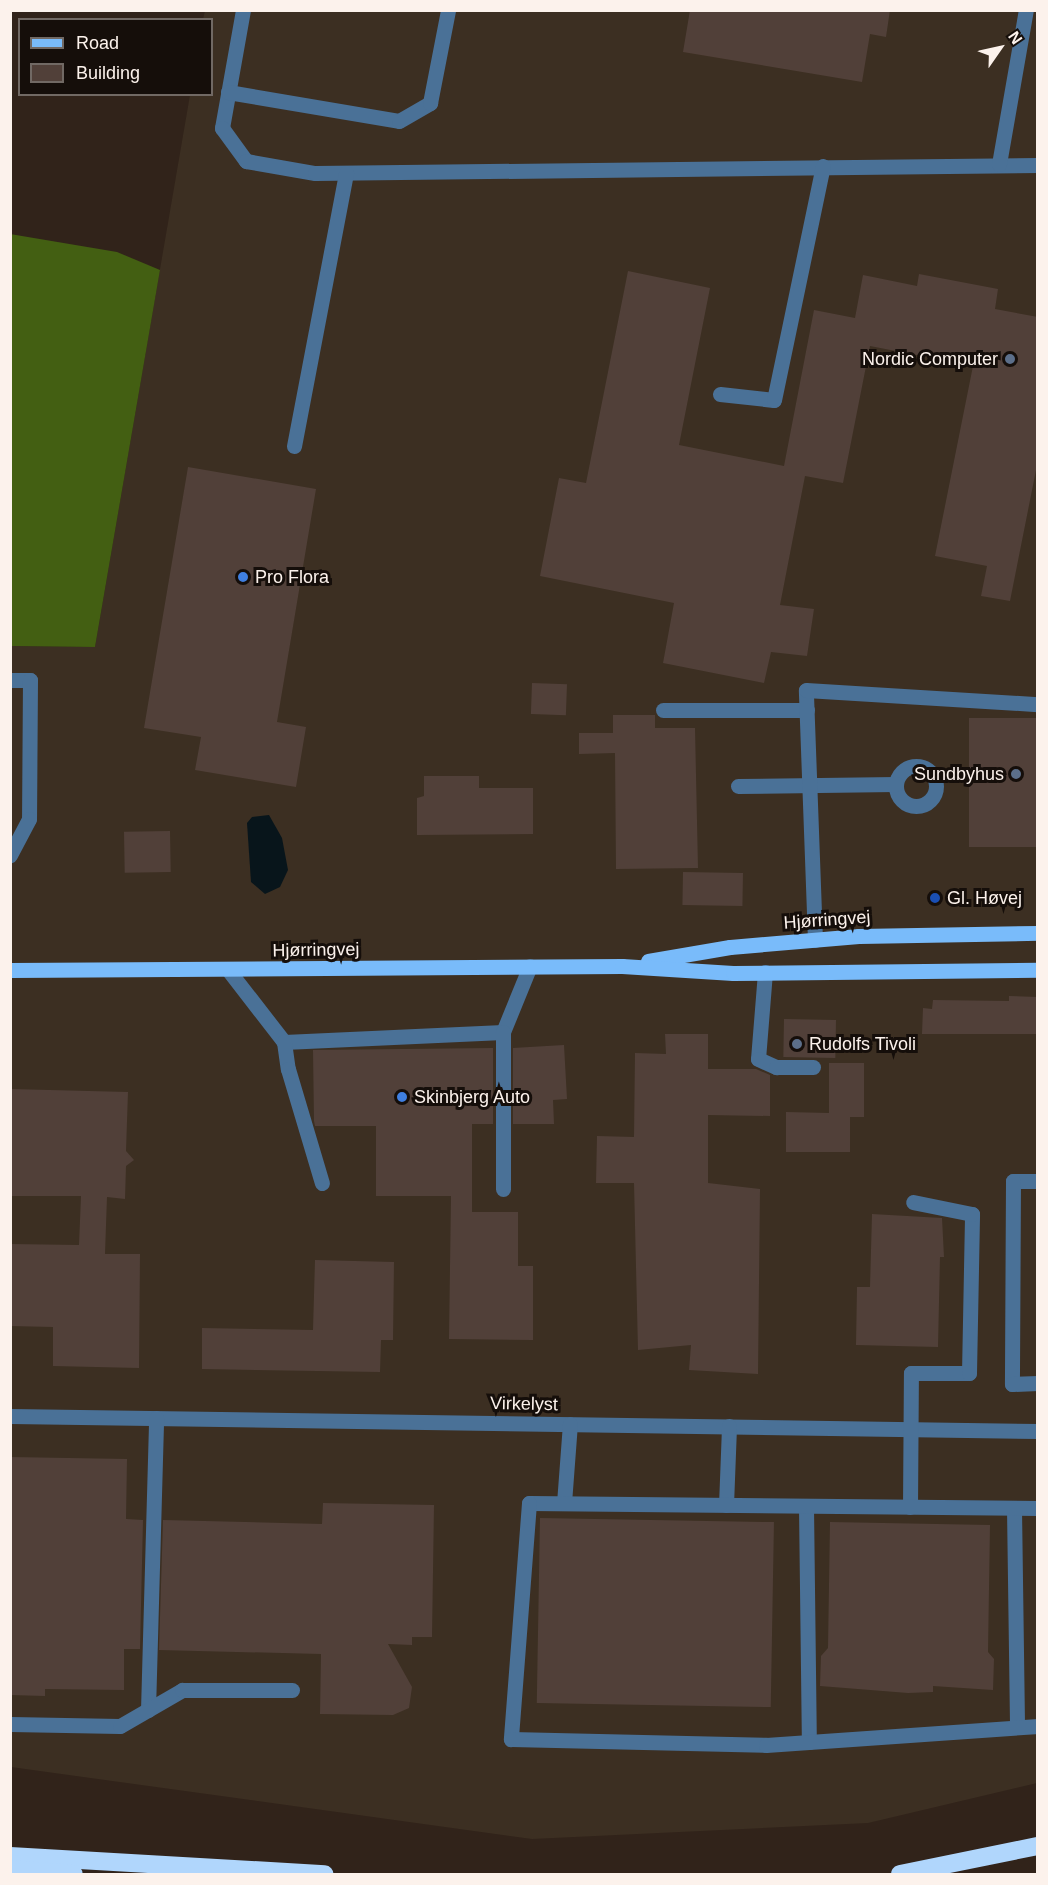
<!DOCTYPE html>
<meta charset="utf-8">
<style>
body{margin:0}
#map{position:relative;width:1048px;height:1885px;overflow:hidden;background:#31231a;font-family:Helvetica,sans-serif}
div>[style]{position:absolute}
.industrial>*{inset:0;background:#3c2f22}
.forest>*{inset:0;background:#435f12}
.water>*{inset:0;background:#08151b}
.building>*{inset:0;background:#514039;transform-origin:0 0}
.minor>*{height:15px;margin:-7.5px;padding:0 7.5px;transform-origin:7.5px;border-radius:7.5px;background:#4a7197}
.minor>.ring{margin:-7.5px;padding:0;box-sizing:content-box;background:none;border:15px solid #4a7197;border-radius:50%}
.major>*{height:15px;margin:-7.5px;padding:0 7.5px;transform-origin:7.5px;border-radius:7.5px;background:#79bbfa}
.highway>*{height:18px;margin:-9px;padding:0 9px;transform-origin:9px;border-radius:9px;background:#b0d6fc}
.dots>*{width:16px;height:16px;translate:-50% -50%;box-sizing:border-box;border:3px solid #150e0a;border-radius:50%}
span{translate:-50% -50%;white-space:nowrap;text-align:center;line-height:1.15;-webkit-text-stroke:6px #150e0a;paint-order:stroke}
.poi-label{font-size:18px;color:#fcf2ec}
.right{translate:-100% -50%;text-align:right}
.left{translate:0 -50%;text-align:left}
.street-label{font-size:18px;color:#fcf2ec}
.frame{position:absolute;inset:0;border:12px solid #fcf2ec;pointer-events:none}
.legend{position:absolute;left:18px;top:18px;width:195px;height:78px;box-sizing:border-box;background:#150e0a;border:2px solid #716964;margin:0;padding:8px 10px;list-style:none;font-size:18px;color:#fcf2ec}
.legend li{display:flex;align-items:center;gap:12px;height:30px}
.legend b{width:30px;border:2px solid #716964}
.north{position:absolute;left:970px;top:18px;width:60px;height:60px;-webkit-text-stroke:4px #150e0a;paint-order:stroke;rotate:56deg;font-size:16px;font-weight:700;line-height:24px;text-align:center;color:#fcf2ec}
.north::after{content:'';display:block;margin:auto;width:21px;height:27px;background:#fcf2ec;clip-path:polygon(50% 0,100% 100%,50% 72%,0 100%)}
</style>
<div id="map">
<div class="industrial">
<i style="clip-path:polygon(205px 11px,1037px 11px,1037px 1783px,868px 1823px,532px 1839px,11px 1767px,11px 646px,95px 647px,190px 95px,212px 94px,212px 20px,203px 19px)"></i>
</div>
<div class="forest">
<i style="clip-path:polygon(10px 234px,117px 252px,160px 270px,95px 647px,11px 646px)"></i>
</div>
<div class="water">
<i style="clip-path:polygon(269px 815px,282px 838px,288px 870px,280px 887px,265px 894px,251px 882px,247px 823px,252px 817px)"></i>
</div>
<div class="building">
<i style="clip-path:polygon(690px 10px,890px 10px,886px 37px,870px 34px,862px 82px,683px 52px)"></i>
<i style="clip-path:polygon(628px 271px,710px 288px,679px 445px,784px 466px,814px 310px,855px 318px,863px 275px,917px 286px,919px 274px,998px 289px,995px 309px,1038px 317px,1038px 460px,1010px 601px,981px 596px,987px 566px,935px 556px,973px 366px,870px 346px,843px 483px,805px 476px,780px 605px,814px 609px,807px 656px,771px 652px,764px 683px,663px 663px,674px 603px,540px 576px,559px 478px,586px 483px)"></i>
<i style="clip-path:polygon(188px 467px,316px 489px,277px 722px,306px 727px,296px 787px,195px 770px,201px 737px,144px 728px)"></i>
<i style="left:532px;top:683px;width:35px;height:31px;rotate:2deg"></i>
<i style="clip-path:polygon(613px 715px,655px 715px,655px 728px,695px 728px,698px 868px,616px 869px,615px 753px,579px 754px,579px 733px,613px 733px)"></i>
<i style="left:1038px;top:718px;width:129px;height:69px;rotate:90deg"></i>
<i style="clip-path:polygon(424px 776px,479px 776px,479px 788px,533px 788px,533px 834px,417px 835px,417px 798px,424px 796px)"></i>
<i style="left:170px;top:831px;width:41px;height:46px;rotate:89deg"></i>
<i style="left:683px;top:872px;width:60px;height:33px;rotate:1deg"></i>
<i style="clip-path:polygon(1009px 996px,1038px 997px,1038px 1034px,922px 1034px,923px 1008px,932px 1009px,933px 1000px,1009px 1001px)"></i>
<i style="left:784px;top:1019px;width:52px;height:38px;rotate:1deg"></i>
<i style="clip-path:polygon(665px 1034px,708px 1034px,708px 1069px,756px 1069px,770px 1075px,770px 1116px,708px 1115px,708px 1183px,760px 1189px,758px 1374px,689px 1370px,691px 1345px,638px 1350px,634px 1183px,596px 1183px,597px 1136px,634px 1137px,635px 1053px,666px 1054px)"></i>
<i style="clip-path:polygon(564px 1045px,567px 1099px,553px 1100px,554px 1124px,513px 1124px,513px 1048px)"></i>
<i style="clip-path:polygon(493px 1048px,493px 1124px,472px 1124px,472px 1212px,518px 1212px,518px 1266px,533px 1266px,533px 1340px,449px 1339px,451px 1196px,376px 1196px,376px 1126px,315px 1126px,314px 1121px,313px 1050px)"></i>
<i style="clip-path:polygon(829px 1063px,864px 1063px,864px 1117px,850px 1117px,850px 1152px,786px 1152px,786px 1112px,829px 1113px)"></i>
<i style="clip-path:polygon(10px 1089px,128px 1092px,126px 1151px,134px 1160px,126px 1166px,125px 1199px,107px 1197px,105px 1254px,140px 1254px,139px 1368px,53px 1366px,53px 1327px,10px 1326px,10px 1244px,79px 1245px,81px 1196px,10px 1196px)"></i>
<i style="clip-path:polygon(872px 1214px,942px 1218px,944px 1257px,940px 1257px,938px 1347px,856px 1345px,857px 1287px,870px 1287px)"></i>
<i style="clip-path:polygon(315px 1260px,394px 1262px,393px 1340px,381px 1340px,380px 1372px,202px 1369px,202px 1328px,313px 1330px)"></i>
<i style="clip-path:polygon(10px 1457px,127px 1459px,126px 1519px,143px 1520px,140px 1649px,124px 1649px,124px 1690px,45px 1689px,45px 1696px,10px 1695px)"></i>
<i style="clip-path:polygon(323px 1503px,434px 1505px,432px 1637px,412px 1637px,412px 1645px,388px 1644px,412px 1687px,409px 1708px,393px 1715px,320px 1714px,321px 1654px,159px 1650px,163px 1520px,322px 1524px)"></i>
<i style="left:540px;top:1518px;width:234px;height:185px;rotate:1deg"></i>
<i style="clip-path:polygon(830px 1522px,990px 1525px,988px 1652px,994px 1659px,993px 1690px,933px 1686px,933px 1692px,908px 1693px,820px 1686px,821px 1656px,828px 1648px)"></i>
</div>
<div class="minor">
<i style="left:243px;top:10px;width:120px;rotate:100.1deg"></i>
<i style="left:222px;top:128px;width:41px;rotate:54deg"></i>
<i style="left:246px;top:161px;width:70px;rotate:9.9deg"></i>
<i style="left:315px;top:173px;width:723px;rotate:-0.63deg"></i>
<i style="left:228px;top:92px;width:173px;rotate:9.6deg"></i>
<i style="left:399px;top:121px;width:36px;rotate:-30deg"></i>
<i style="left:430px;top:103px;width:95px;rotate:-79deg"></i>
<i style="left:999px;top:164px;width:156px;rotate:-80.1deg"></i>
<i style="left:720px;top:394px;width:54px;rotate:6.3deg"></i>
<i style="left:774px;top:400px;width:239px;rotate:-78.2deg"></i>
<i style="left:294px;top:446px;width:278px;rotate:-79.2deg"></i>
<i style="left:10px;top:680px;width:20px"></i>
<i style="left:30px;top:680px;width:139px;rotate:90.4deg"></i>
<i style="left:29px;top:819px;width:41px;rotate:117.8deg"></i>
<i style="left:663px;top:710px;width:144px"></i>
<i class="ring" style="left:896px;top:766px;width:25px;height:25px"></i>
<i style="left:738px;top:786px;width:158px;rotate:-0.7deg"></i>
<i style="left:815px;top:940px;width:250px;rotate:-92.1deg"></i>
<i style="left:806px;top:690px;width:232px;rotate:3.5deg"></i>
<i style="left:229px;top:971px;width:90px;rotate:52.2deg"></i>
<i style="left:284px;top:1042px;width:219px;rotate:-2.6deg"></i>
<i style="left:503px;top:1032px;width:71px;rotate:-67.8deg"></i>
<i style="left:765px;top:972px;width:87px;rotate:94.6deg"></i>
<i style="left:758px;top:1059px;width:20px;rotate:24deg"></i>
<i style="left:776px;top:1067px;width:37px"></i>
<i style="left:284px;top:1042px;width:27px;rotate:82deg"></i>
<i style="left:288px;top:1069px;width:119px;rotate:73.4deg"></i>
<i style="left:1038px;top:1181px;width:25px;rotate:180deg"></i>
<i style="left:1013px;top:1181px;width:203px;rotate:90.3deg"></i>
<i style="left:1012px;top:1384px;width:26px;rotate:-2deg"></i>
<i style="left:503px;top:1189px;width:157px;rotate:-90deg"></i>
<i style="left:10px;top:1416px;width:1028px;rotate:0.84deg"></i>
<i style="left:564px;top:1503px;width:79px;rotate:-85.7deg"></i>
<i style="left:726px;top:1505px;width:79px;rotate:-87.8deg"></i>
<i style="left:806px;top:1506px;width:236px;rotate:89.3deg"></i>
<i style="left:910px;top:1507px;width:134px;rotate:-89.6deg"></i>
<i style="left:911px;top:1373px;width:58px"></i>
<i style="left:969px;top:1373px;width:159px;rotate:-88.9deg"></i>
<i style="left:972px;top:1214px;width:60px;rotate:-168.5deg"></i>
<i style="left:1014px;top:1508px;width:219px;rotate:89.2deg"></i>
<i style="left:1038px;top:1508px;width:509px;rotate:-179.44deg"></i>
<i style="left:529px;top:1503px;width:237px;rotate:94.4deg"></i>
<i style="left:511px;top:1739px;width:255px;rotate:1.3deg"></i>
<i style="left:766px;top:1745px;width:273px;rotate:-4deg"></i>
<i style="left:148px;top:1710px;width:292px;rotate:-88.4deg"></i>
<i style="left:10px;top:1724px;width:110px;rotate:1deg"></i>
<i style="left:120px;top:1726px;width:72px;rotate:-30.1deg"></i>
<i style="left:182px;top:1690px;width:110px"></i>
</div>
<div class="major">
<i style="left:648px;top:961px;width:83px;rotate:-9.7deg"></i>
<i style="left:730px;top:947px;width:129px;rotate:-4.9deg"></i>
<i style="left:859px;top:936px;width:179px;rotate:-1deg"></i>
<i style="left:10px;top:970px;width:612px;rotate:-0.37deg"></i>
<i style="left:622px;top:966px;width:111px;rotate:3.6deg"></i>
<i style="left:733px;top:973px;width:305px;rotate:-0.6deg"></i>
</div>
<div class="highway">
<i style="left:10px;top:1856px;width:315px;rotate:3.3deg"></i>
<i style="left:10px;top:1869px;width:64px;rotate:4.5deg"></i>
<i style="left:900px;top:1874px;width:141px;rotate:-11.5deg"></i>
</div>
<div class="dots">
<i style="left:1010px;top:359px;background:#5c6f8a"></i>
<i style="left:243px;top:577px;background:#3f7fe0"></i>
<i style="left:1016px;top:774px;background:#5c6f8a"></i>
<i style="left:935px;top:898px;background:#1a4fb4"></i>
<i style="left:797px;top:1044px;background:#5c6f8a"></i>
<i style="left:402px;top:1097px;background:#3f7fe0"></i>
</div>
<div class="poi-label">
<span class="right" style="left:998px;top:359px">Nordic Computer</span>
<span class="left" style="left:255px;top:577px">Pro Flora</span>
<span class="right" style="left:1004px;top:774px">Sundbyhus</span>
<span class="left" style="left:947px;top:898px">Gl. Høvej</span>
<span class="left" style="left:809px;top:1044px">Rudolfs Tivoli</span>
<span class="left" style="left:414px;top:1097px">Skinbjerg Auto</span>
</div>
<div class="street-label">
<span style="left:827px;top:920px;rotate:-4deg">Hjørringvej</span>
<span style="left:316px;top:950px;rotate:-1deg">Hjørringvej</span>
<span style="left:524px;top:1404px;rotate:1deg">Virkelyst</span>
</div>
<div class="frame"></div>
<ul class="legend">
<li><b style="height:8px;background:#79bbfa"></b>Road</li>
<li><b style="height:16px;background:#514039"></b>Building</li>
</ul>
<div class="north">N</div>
</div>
